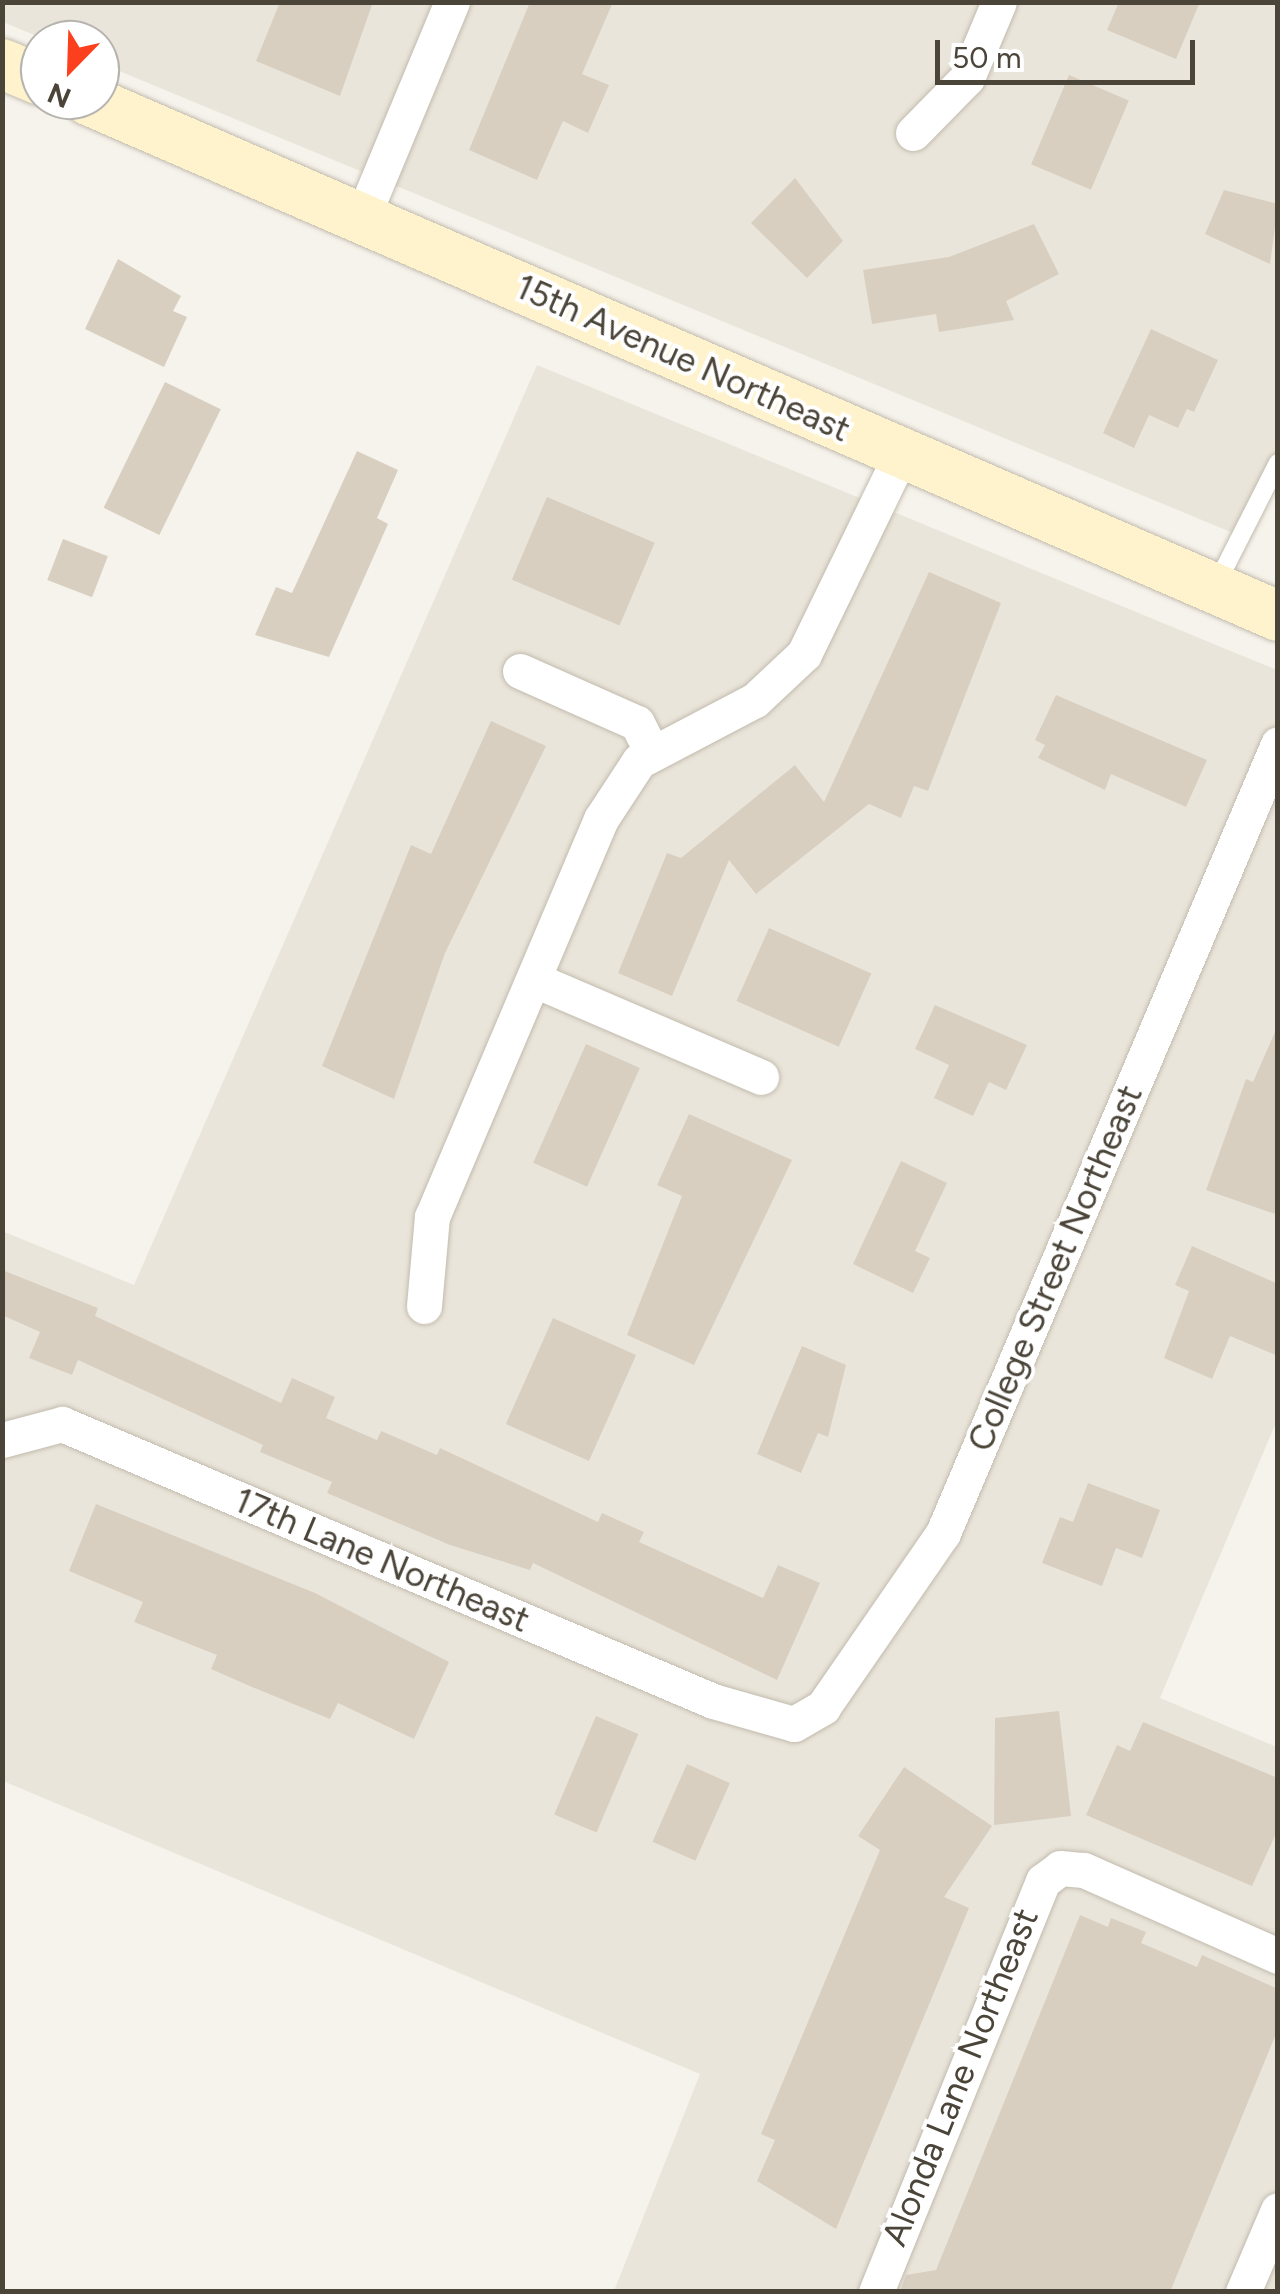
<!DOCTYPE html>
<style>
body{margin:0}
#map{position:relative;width:1280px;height:2294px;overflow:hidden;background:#f6f3ec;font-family:Figtree,sans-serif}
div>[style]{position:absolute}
.residential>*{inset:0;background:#eae5da}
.building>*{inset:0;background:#d8cfc1;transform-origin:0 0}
.roads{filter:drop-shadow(0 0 2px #c2bbae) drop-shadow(0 0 2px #c2bbae)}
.lane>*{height:18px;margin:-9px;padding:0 9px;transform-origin:9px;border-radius:9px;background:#fff}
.street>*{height:35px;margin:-17.5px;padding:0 17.5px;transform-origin:17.5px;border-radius:17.5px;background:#fff}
.secondary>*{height:50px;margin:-25px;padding:0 25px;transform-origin:25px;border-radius:25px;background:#fff3cd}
span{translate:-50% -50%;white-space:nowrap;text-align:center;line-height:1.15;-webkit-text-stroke:8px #fff;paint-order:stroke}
.street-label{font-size:35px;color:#4b4439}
.frame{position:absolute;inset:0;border:5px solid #4b4439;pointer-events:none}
.north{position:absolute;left:20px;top:20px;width:100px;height:100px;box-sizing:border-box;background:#fff;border:2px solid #b7b4b0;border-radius:50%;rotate:203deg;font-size:28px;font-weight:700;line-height:40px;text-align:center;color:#4b4439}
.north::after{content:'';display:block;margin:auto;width:35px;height:45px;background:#fc3f1d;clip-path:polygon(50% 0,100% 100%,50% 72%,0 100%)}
.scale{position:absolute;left:935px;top:40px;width:260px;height:45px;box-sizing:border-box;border:5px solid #4b4439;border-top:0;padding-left:12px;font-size:30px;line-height:35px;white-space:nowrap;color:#4b4439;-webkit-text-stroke:8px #fff;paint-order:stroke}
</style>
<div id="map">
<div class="residential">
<i style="clip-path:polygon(2px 3px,1277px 3px,1277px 476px,1250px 540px,100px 63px,100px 40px,46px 40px,3px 22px)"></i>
<i style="clip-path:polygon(537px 365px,1277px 670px,1277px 1420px,1160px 1698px,1277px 1747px,1277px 2291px,614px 2291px,700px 2074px,3px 1781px,2px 1231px,134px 1285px)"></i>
</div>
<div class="building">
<i style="clip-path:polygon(280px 2px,373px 2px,340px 96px,256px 61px)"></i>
<i style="clip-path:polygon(530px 2px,613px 2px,582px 74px,609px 85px,588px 133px,563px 121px,537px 180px,469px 150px)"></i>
<i style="clip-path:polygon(1119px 2px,1200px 2px,1176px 59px,1107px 30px)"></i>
<i style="left:1069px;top:75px;width:65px;height:97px;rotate:23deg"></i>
<i style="clip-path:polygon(795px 178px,843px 241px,807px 278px,751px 223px)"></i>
<i style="clip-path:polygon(1224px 190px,1278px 204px,1270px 264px,1205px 234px)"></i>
<i style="clip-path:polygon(1034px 224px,1059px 274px,1006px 301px,1014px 320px,939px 332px,936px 314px,872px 324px,863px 270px,949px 257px)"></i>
<i style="clip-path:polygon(118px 259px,181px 296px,173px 311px,187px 317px,164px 367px,85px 329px)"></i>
<i style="clip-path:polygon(1151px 329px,1218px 360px,1194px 412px,1187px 409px,1178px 428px,1149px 415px,1134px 448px,1103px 433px)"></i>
<i style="left:165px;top:382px;width:62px;height:140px;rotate:26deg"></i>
<i style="clip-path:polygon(357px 451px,398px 470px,377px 518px,388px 524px,329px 657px,255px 635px,276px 587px,292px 593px)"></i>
<i style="left:547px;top:497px;width:117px;height:90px;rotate:23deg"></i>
<i style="left:63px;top:539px;width:48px;height:44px;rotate:21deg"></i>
<i style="clip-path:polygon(929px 572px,1001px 603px,928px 791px,914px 786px,901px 818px,869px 804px,756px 894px,729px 860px,672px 996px,618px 973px,667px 853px,681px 858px,795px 765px,824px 802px)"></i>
<i style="clip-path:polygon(1056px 695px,1207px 760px,1186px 807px,1111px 774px,1105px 790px,1038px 758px,1045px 745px,1035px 740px)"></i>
<i style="clip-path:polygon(491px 721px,546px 746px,445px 953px,394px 1099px,322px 1066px,411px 845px,431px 854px)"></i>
<i style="left:769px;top:928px;width:112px;height:80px;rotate:24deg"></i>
<i style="clip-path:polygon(935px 1005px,1027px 1045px,1006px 1090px,989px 1082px,973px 1116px,934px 1098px,949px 1065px,915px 1049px)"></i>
<i style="clip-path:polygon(1278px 1025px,1278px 1215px,1206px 1190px,1246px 1079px,1253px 1082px)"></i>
<i style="left:586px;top:1044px;width:59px;height:130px;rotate:24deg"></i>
<i style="clip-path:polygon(689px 1114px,792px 1160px,694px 1365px,627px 1335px,682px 1196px,657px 1185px)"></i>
<i style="clip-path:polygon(901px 1161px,947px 1183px,915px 1251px,930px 1258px,913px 1293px,853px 1264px)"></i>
<i style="clip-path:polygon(1192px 1246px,1278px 1284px,1278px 1356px,1230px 1336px,1212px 1379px,1164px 1358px,1189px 1291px,1175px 1285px)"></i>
<i style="clip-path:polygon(2px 1270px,98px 1308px,95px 1316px,281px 1403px,292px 1378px,335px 1397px,326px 1418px,377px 1440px,381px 1431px,437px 1455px,440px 1448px,598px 1522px,602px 1513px,644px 1532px,639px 1542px,763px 1598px,778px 1565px,820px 1583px,777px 1680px,533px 1563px,530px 1570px,450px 1545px,327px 1493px,332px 1482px,260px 1452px,263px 1445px,78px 1360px,72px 1375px,29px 1358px,40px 1332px,2px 1315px)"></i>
<i style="left:553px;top:1318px;width:91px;height:116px;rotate:24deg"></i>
<i style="clip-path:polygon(802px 1346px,846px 1365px,828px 1437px,818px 1433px,801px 1473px,757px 1454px)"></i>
<i style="clip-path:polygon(1088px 1483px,1160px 1510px,1142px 1558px,1116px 1548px,1102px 1586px,1042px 1563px,1060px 1517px,1073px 1522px)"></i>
<i style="clip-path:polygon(96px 1504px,315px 1593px,449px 1662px,414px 1739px,338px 1703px,330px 1719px,252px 1687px,211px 1669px,217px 1655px,134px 1622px,143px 1602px,69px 1571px)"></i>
<i style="clip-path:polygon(1059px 1711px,1071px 1816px,994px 1825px,995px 1718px)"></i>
<i style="left:596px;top:1716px;width:46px;height:107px;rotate:23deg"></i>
<i style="clip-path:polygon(1143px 1722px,1278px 1778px,1278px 1829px,1252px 1886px,1086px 1815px,1117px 1745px,1130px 1751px)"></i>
<i style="left:687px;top:1764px;width:47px;height:85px;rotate:24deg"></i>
<i style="clip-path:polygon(904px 1767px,992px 1826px,944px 1897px,969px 1908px,836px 2229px,757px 2181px,775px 2140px,761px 2134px,880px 1850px,858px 1836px)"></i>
<i style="clip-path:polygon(1080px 1915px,1108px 1927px,1111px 1918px,1146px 1932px,1141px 1943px,1197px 1967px,1202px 1955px,1278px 1989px,1278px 2029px,1170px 2292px,900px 2292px,906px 2275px,936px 2270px)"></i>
</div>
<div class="roads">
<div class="lane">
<i style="left:1216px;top:585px;width:137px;rotate:-63.1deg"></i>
</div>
<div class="street">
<i style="left:913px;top:133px;width:77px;rotate:-45.5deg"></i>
<i style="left:967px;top:78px;width:82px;rotate:-67.2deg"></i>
<i style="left:362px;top:218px;width:234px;rotate:-67.4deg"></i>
<i style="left:520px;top:671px;width:128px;rotate:24deg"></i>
<i style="left:637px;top:723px;width:33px;rotate:63deg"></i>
<i style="left:535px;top:980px;width:246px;rotate:23.2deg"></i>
<i style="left:424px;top:1306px;width:89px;rotate:-84.9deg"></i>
<i style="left:432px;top:1217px;width:432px;rotate:-67deg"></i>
<i style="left:601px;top:819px;width:69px;rotate:-56.8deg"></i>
<i style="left:639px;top:761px;width:131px;rotate:-27.7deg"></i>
<i style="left:755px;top:700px;width:67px;rotate:-43.2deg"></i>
<i style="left:804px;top:654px;width:222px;rotate:-64.1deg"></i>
<i style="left:2px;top:1440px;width:62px;rotate:-14.9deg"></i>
<i style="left:62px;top:1424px;width:707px;rotate:23.05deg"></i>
<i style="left:713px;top:1701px;width:84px;rotate:15.9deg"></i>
<i style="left:794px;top:1724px;width:34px;rotate:-30deg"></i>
<i style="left:823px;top:1707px;width:211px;rotate:-55.4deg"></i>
<i style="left:943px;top:1533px;width:857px;rotate:-66.99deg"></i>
<i style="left:876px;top:2292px;width:444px;rotate:-67.9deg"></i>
<i style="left:1043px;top:1881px;width:21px;rotate:-37deg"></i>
<i style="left:1060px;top:1868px;width:24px;rotate:5deg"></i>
<i style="left:1084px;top:1870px;width:212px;rotate:23.9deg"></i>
<i style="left:1243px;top:2292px;width:89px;rotate:-66.9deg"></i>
</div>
<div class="secondary">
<i style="left:2px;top:64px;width:41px;rotate:22.8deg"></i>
<i style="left:88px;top:100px;width:1297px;rotate:23.44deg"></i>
</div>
</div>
<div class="street-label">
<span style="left:683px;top:358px;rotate:24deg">15th Avenue Northeast</span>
<span style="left:1055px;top:1268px;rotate:-67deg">College Street Northeast</span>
<span style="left:382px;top:1560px;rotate:23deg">17th Lane Northeast</span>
<span style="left:960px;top:2077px;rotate:-68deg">Alonda Lane Northeast</span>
</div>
<div class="frame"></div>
<div class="north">N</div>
<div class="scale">50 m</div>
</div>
